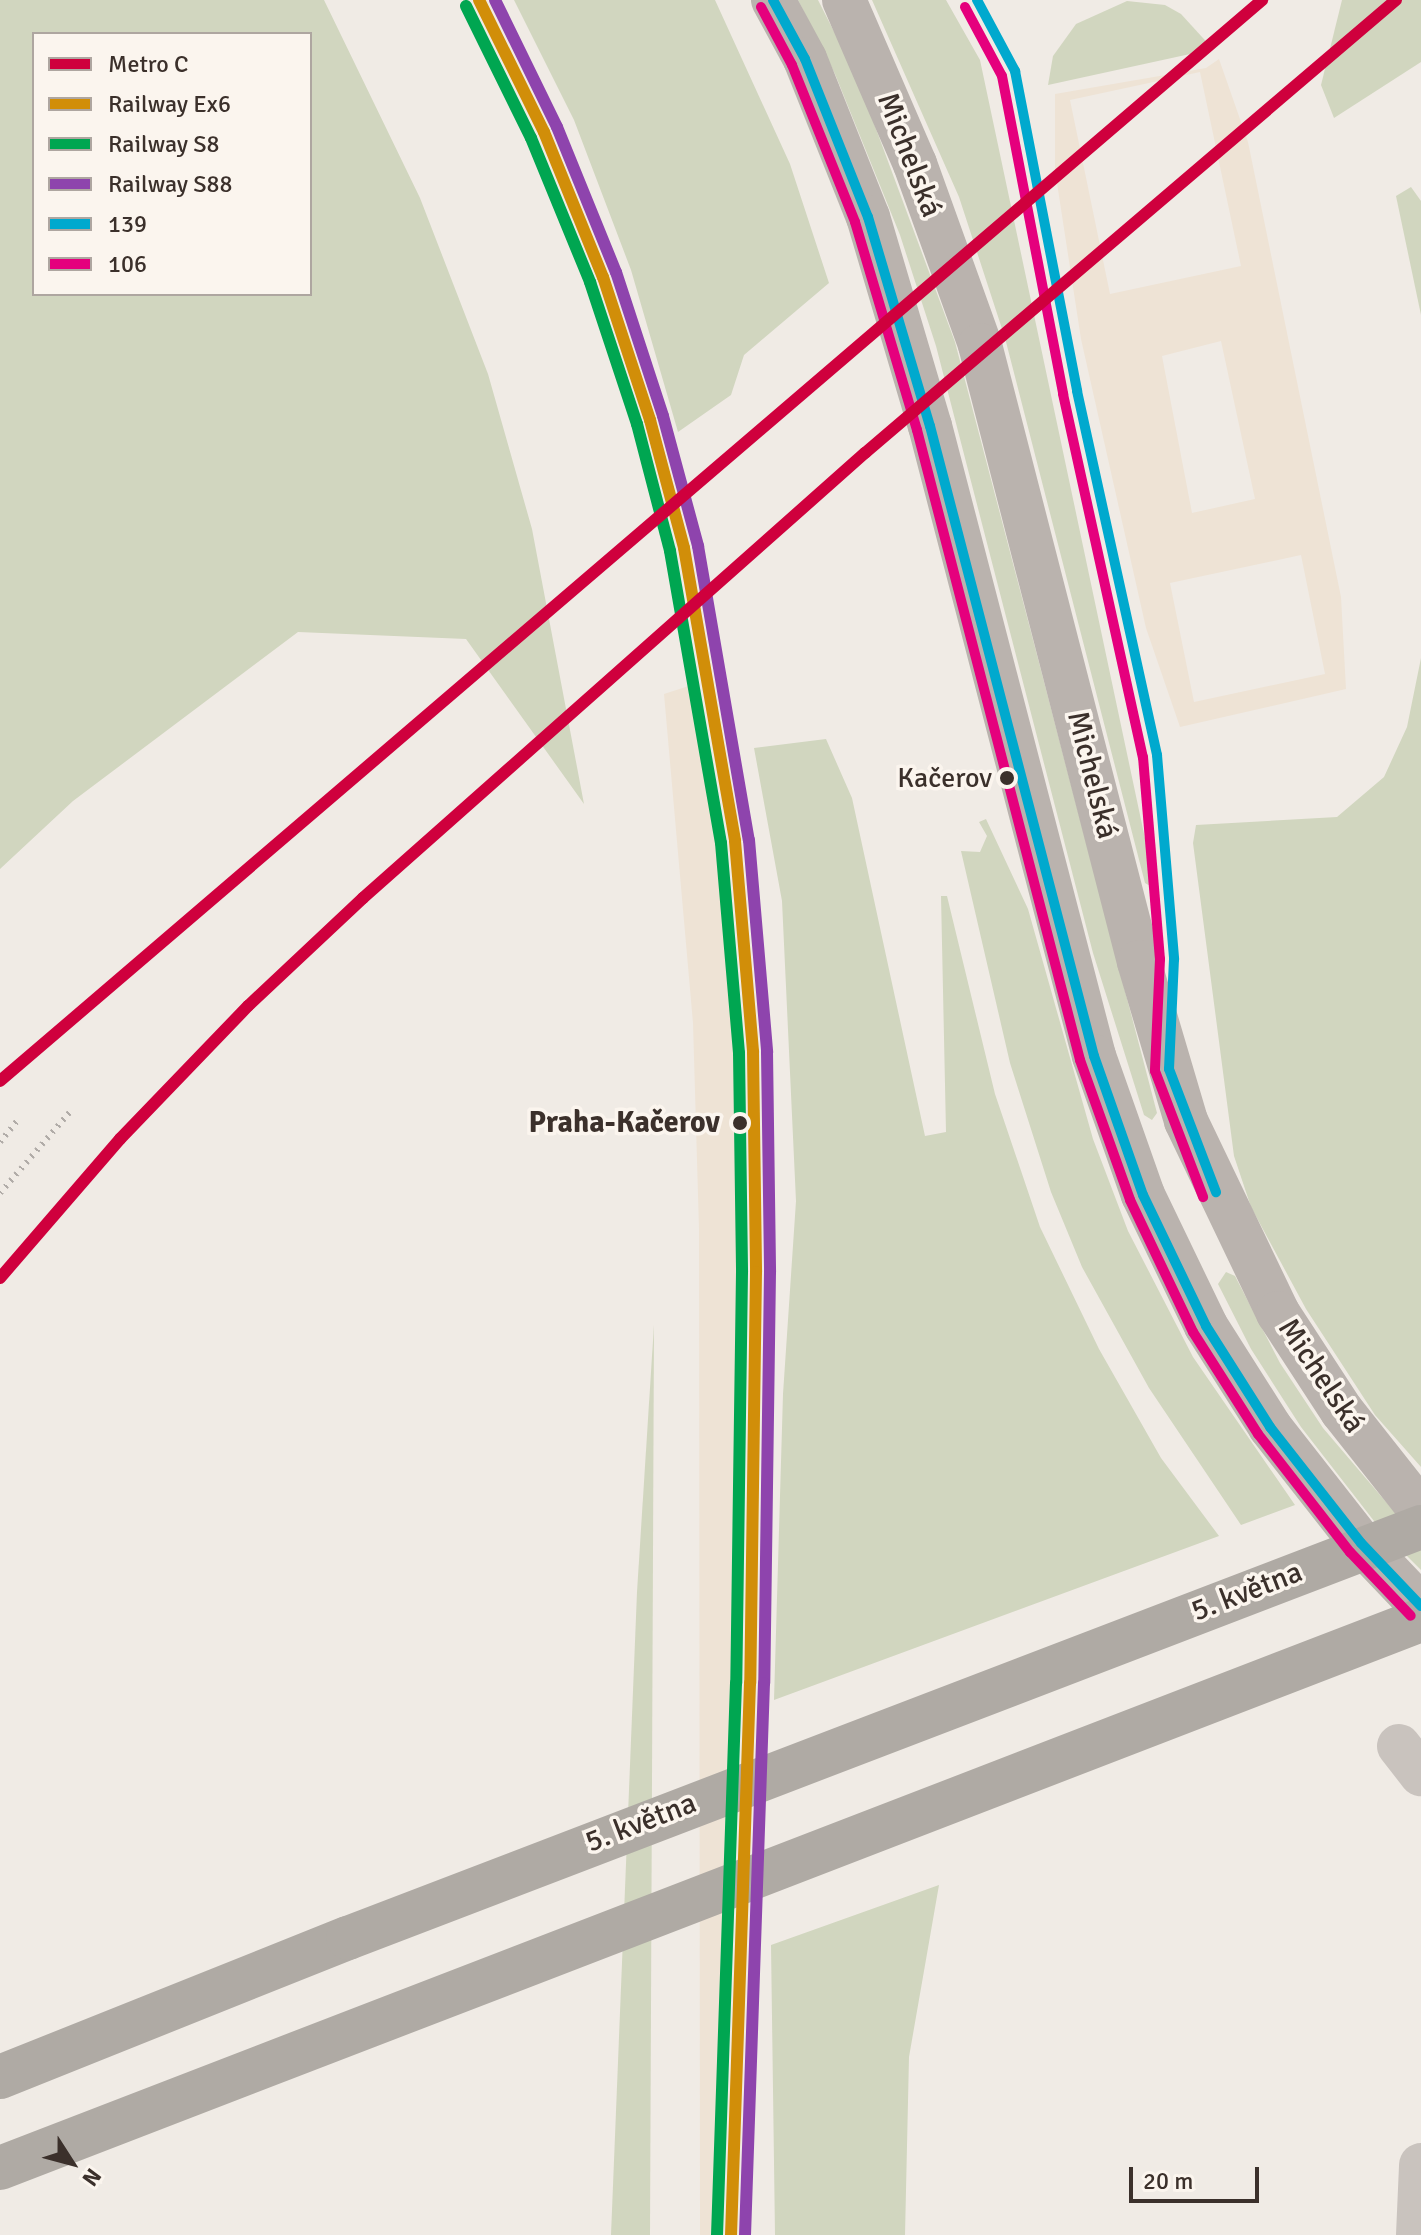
<!DOCTYPE html>
<meta charset="utf-8">
<style>
body{margin:0}
#map{position:relative;width:1421px;height:2235px;overflow:hidden;background:#f0ebe5;font-family:Signika,sans-serif}
div>[style]{position:absolute}
.green>*{inset:0;background:#d1d6bf}
.plaza>*{inset:0;background:#eee3d5}
.street>*{height:44px;margin:-22px;padding:0 22px;transform-origin:22px;border-radius:22px;background:#c9c3be}
.secondary>*{height:44px;margin:-22px;padding:0 22px;transform-origin:22px;border-radius:22px;background:#bab3ae}
.highway>*{height:44px;margin:-22px;padding:0 22px;transform-origin:22px;border-radius:22px;background:#afaaa4}
.rail>*{height:6px;margin-top:-3px;transform-origin:0;background:repeating-linear-gradient(90deg,#b1aca8 0 2px,transparent 0 8px)}
.highway-bridge>*{height:44px;margin:-22px;padding:0 22px;transform-origin:22px;border-radius:22px;background:#afaaa4}
.bus-1>*{height:10px;margin:-5px;padding:0 5px;transform-origin:5px;border-radius:5px;background:#00a9ce}
.bus-2>*{height:10px;margin:-5px;padding:0 5px;transform-origin:5px;border-radius:5px;background:#e5007d}
.rail-1>*{height:12px;margin:-6px;padding:0 6px;transform-origin:6px;border-radius:6px;background:#d18e09}
.rail-2>*{height:12px;margin:-6px;padding:0 6px;transform-origin:6px;border-radius:6px;background:#00a651}
.rail-3>*{height:12px;margin:-6px;padding:0 6px;transform-origin:6px;border-radius:6px;background:#8e44ad}
.metro-1>*{height:12px;margin:-6px;padding:0 6px;transform-origin:6px;border-radius:6px;background:#cf003d}
.dots>*{width:22px;height:22px;translate:-50% -50%;box-sizing:border-box;border:4px solid #fbf5ee;border-radius:50%}
span{translate:-50% -50%;white-space:nowrap;text-align:center;line-height:1.15;-webkit-text-stroke:7px #fbf5ee;paint-order:stroke}
.bus-label{font-size:28px;color:#3b302b}
.right{translate:-100% -50%;text-align:right}
.street-label{font-size:30px;color:#3b302b}
.stop-label{font-size:30px;color:#3b302b;font-weight:700}
.legend{position:absolute;left:32px;top:32px;width:280px;height:264px;box-sizing:border-box;background:#fbf5ee;border:2px solid #aea6a0;margin:0;padding:10px 14px;list-style:none;font-size:24px;color:#3b302b}
.legend li{display:flex;align-items:center;gap:16px;height:40px}
.legend b{width:40px;border:2px solid #aea6a0}
.north{position:absolute;left:32px;top:2123px;width:80px;height:80px;-webkit-text-stroke:6px #fbf5ee;paint-order:stroke;rotate:126deg;font-size:22px;font-weight:700;line-height:32px;text-align:center;color:#3b302b}
.north::after{content:'';display:block;margin:auto;width:28px;height:36px;background:#3b302b;clip-path:polygon(50% 0,100% 100%,50% 72%,0 100%)}
.scale{position:absolute;left:1129px;top:2167px;width:130px;height:36px;box-sizing:border-box;border:4px solid #3b302b;border-top:0;padding-left:10px;font-size:24px;line-height:28px;white-space:nowrap;color:#3b302b;-webkit-text-stroke:6px #fbf5ee;paint-order:stroke}
</style>
<div id="map">
<div class="green">
<i style="clip-path:polygon(evenodd,0 0,324px 0,420px 198px,488px 374px,532px 529px,584px 804px,466px 639px,298px 632px,73px 801px,0 869px,0 0,34px 34px,310px 34px,310px 294px,34px 294px,34px 34px)"></i>
<i style="clip-path:polygon(514px 0,715px 0,790px 164px,829px 283px,744px 355px,731px 395px,678px 432px,631px 270px,574px 120px)"></i>
<i style="clip-path:polygon(798px 0,818px 0,856px 75px,955px 342px,1157px 1113px,1152px 1120px,1144px 1115px,1093px 953px,936px 346px,900px 235px,835px 74px)"></i>
<i style="clip-path:polygon(872px 0,946px 0,980px 60px,1154px 881px,1150px 886px,1145px 883px,1005px 338px,959px 197px)"></i>
<i style="clip-path:polygon(1342px 0,1421px 0,1421px 62px,1334px 118px,1321px 85px)"></i>
<i style="clip-path:polygon(1127px 1px,1165px 5px,1181px 14px,1213px 49px,1048px 85px,1053px 56px,1076px 24px)"></i>
<i style="clip-path:polygon(1411px 187px,1421px 201px,1421px 315px,1396px 196px)"></i>
<i style="clip-path:polygon(1421px 658px,1421px 1467px,1375px 1415px,1306px 1309px,1251px 1207px,1234px 1156px,1193px 843px,1196px 825px,1337px 817px,1384px 777px,1407px 727px)"></i>
<i style="clip-path:polygon(826px 739px,852px 798px,925px 1136px,946px 1132px,941px 896px,947px 896px,995px 1094px,1040px 1227px,1099px 1349px,1161px 1458px,1219px 1536px,774px 1700px,783px 1394px,796px 1201px,782px 901px,754px 748px)"></i>
<i style="clip-path:polygon(986px 819px,1028px 909px,1093px 1139px,1128px 1231px,1193px 1357px,1295px 1505px,1241px 1525px,1149px 1388px,1082px 1267px,1051px 1192px,1010px 1063px,961px 851px,980px 852px,987px 836px,979px 822px)"></i>
<i style="clip-path:polygon(1226px 1272px,1235px 1276px,1280px 1363px,1323px 1428px,1421px 1543px,1421px 1570px,1381px 1530px,1301px 1427px,1251px 1349px,1218px 1284px)"></i>
<i style="clip-path:polygon(654px 1325px,650px 2235px,611px 2235px,637px 1592px)"></i>
<i style="clip-path:polygon(939px 1885px,909px 2057px,905px 2235px,775px 2235px,771px 1945px)"></i>
</div>
<div class="plaza">
<i style="clip-path:polygon(evenodd,1219px 59px,1248px 142px,1341px 597px,1346px 689px,1180px 727px,1146px 628px,1081px 339px,1055px 170px,1055px 94px,1206px 68px,1219px 59px,1200px 72px,1241px 266px,1110px 294px,1070px 100px,1200px 72px,1219px 59px,1221px 341px,1255px 499px,1192px 513px,1162px 356px,1221px 341px,1219px 59px,1301px 555px,1325px 674px,1194px 702px,1170px 583px,1301px 555px)"></i>
<i style="clip-path:polygon(698px 683px,726px 886px,738px 1033px,742px 1218px,736px 1709px,721px 2235px,700px 2235px,699px 1229px,693px 1023px,664px 694px)"></i>
</div>
<div class="street">
<i style="left:1399px;top:1746px;width:36px;rotate:52deg"></i>
<i style="left:1418px;top:2235px;width:70px;rotate:-87.5deg"></i>
</div>
<div class="secondary">
<i style="left:773px;top:0;width:67px;rotate:61.5deg"></i>
<i style="left:805px;top:59px;width:170px;rotate:68.3deg"></i>
<i style="left:868px;top:217px;width:218px;rotate:73.5deg"></i>
<i style="left:930px;top:426px;width:651px;rotate:75.41deg"></i>
<i style="left:1094px;top:1056px;width:147px;rotate:70.6deg"></i>
<i style="left:1143px;top:1195px;width:145px;rotate:64.3deg"></i>
<i style="left:1206px;top:1326px;width:120px;rotate:57.6deg"></i>
<i style="left:1270px;top:1427px;width:147px;rotate:51.9deg"></i>
<i style="left:1361px;top:1543px;width:87px;rotate:46.4deg"></i>
<i style="left:844px;top:0;width:179px;rotate:66.6deg"></i>
<i style="left:915px;top:164px;width:192px;rotate:70.2deg"></i>
<i style="left:980px;top:345px;width:637px;rotate:75.55deg"></i>
<i style="left:1139px;top:962px;width:166px;rotate:73.5deg"></i>
<i style="left:1186px;top:1121px;width:213px;rotate:64.4deg"></i>
<i style="left:1278px;top:1313px;width:117px;rotate:56.9deg"></i>
<i style="left:1342px;top:1411px;width:127px;rotate:51.7deg"></i>
</div>
<div class="highway">
<i style="left:0;top:2077px;width:375px;rotate:-21.8deg"></i>
<i style="left:0;top:2168px;width:1523px;rotate:-21.09deg"></i>
</div>
<div class="rail">
<i style="left:0;top:1142px;width:28px;rotate:-51deg"></i>
<i style="left:0;top:1193px;width:107px;rotate:-49.2deg"></i>
</div>
<div class="highway-bridge">
<i style="left:348px;top:1938px;width:1149px;rotate:-20.96deg"></i>
</div>
<div class="bus-1">
<i style="left:773px;top:0;width:67px;rotate:61.5deg"></i>
<i style="left:805px;top:59px;width:170px;rotate:68.3deg"></i>
<i style="left:868px;top:217px;width:218px;rotate:73.5deg"></i>
<i style="left:930px;top:426px;width:651px;rotate:75.41deg"></i>
<i style="left:1094px;top:1056px;width:147px;rotate:70.6deg"></i>
<i style="left:1143px;top:1195px;width:145px;rotate:64.3deg"></i>
<i style="left:1206px;top:1326px;width:120px;rotate:57.6deg"></i>
<i style="left:1270px;top:1427px;width:147px;rotate:51.9deg"></i>
<i style="left:1361px;top:1543px;width:87px;rotate:46.4deg"></i>
<i style="left:977px;top:0;width:81px;rotate:61.8deg"></i>
<i style="left:1015px;top:71px;width:326px;rotate:79deg"></i>
<i style="left:1077px;top:391px;width:373px;rotate:77.6deg"></i>
<i style="left:1157px;top:755px;width:205px;rotate:85.2deg"></i>
<i style="left:1174px;top:959px;width:110px;rotate:92.6deg"></i>
<i style="left:1169px;top:1069px;width:132px;rotate:69.1deg"></i>
</div>
<div class="bus-2">
<i style="left:761px;top:7px;width:66px;rotate:61.9deg"></i>
<i style="left:792px;top:65px;width:169px;rotate:68.1deg"></i>
<i style="left:855px;top:222px;width:217px;rotate:73.4deg"></i>
<i style="left:917px;top:430px;width:651px;rotate:75.49deg"></i>
<i style="left:1080px;top:1060px;width:149px;rotate:70.3deg"></i>
<i style="left:1130px;top:1200px;width:146px;rotate:64.5deg"></i>
<i style="left:1193px;top:1332px;width:121px;rotate:57.5deg"></i>
<i style="left:1258px;top:1434px;width:150px;rotate:52.1deg"></i>
<i style="left:1350px;top:1552px;width:88px;rotate:46.4deg"></i>
<i style="left:965px;top:7px;width:78px;rotate:61.8deg"></i>
<i style="left:1002px;top:76px;width:324px;rotate:79.1deg"></i>
<i style="left:1063px;top:394px;width:372px;rotate:77.6deg"></i>
<i style="left:1143px;top:757px;width:203px;rotate:85.2deg"></i>
<i style="left:1160px;top:959px;width:112px;rotate:92.6deg"></i>
<i style="left:1155px;top:1071px;width:135px;rotate:69.1deg"></i>
</div>
<div class="rail-1">
<i style="left:479px;top:0;width:147px;rotate:63.8deg"></i>
<i style="left:544px;top:132px;width:157px;rotate:67.9deg"></i>
<i style="left:603px;top:277px;width:151px;rotate:71.8deg"></i>
<i style="left:650px;top:420px;width:132px;rotate:75.1deg"></i>
<i style="left:684px;top:548px;width:297px;rotate:80.1deg"></i>
<i style="left:735px;top:841px;width:212px;rotate:85.1deg"></i>
<i style="left:753px;top:1052px;width:220px;rotate:89.2deg"></i>
<i style="left:756px;top:1272px;width:411px;rotate:90.8deg"></i>
<i style="left:750px;top:1683px;width:552px;rotate:91.97deg"></i>
</div>
<div class="rail-2">
<i style="left:466px;top:6px;width:147px;rotate:63.8deg"></i>
<i style="left:531px;top:138px;width:156px;rotate:67.7deg"></i>
<i style="left:590px;top:282px;width:150px;rotate:71.7deg"></i>
<i style="left:637px;top:424px;width:131px;rotate:75.4deg"></i>
<i style="left:670px;top:551px;width:296px;rotate:80.1deg"></i>
<i style="left:721px;top:843px;width:211px;rotate:85.1deg"></i>
<i style="left:739px;top:1053px;width:219px;rotate:89.2deg"></i>
<i style="left:742px;top:1272px;width:411px;rotate:90.8deg"></i>
<i style="left:736px;top:1683px;width:552px;rotate:91.97deg"></i>
</div>
<div class="rail-3">
<i style="left:495px;top:0;width:141px;rotate:64deg"></i>
<i style="left:557px;top:127px;width:157px;rotate:67.9deg"></i>
<i style="left:616px;top:272px;width:151px;rotate:71.9deg"></i>
<i style="left:663px;top:416px;width:135px;rotate:74.9deg"></i>
<i style="left:698px;top:546px;width:298px;rotate:80.2deg"></i>
<i style="left:749px;top:840px;width:213px;rotate:85.1deg"></i>
<i style="left:767px;top:1052px;width:220px;rotate:89.2deg"></i>
<i style="left:770px;top:1272px;width:411px;rotate:90.8deg"></i>
<i style="left:764px;top:1683px;width:552px;rotate:91.97deg"></i>
</div>
<div class="metro-1">
<i style="left:0;top:1081px;width:1662px;rotate:-40.58deg"></i>
<i style="left:0;top:1278px;width:184px;rotate:-49.2deg"></i>
<i style="left:120px;top:1139px;width:185px;rotate:-46.1deg"></i>
<i style="left:248px;top:1006px;width:158px;rotate:-43.2deg"></i>
<i style="left:363px;top:898px;width:671px;rotate:-41.56deg"></i>
<i style="left:865px;top:453px;width:698px;rotate:-40.47deg"></i>
</div>
<div class="dots">
<i style="left:1007px;top:778px;background:#3b302b"></i>
<i style="left:740px;top:1123px;background:#3b302b"></i>
</div>
<div class="bus-label">
<span class="right" style="left:992px;top:778px">Kačerov</span>
</div>
<div class="street-label">
<span style="left:909px;top:155px;rotate:69deg">Michelská</span>
<span style="left:1092px;top:775px;rotate:76deg">Michelská</span>
<span style="left:1321px;top:1376px;rotate:56deg">Michelská</span>
<span style="left:1247px;top:1592px;rotate:-21deg">5. května</span>
<span style="left:641px;top:1823px;rotate:-21deg">5. května</span>
</div>
<div class="stop-label">
<span class="right" style="left:720px;top:1123px">Praha-Kačerov</span>
</div>
<ul class="legend">
<li><b style="height:10px;background:#cf003d"></b>Metro C</li>
<li><b style="height:10px;background:#d18e09"></b>Railway Ex6</li>
<li><b style="height:10px;background:#00a651"></b>Railway S8</li>
<li><b style="height:10px;background:#8e44ad"></b>Railway S88</li>
<li><b style="height:10px;background:#00a9ce"></b>139</li>
<li><b style="height:10px;background:#e5007d"></b>106</li>
</ul>
<div class="north">N</div>
<div class="scale">20 m</div>
</div>
